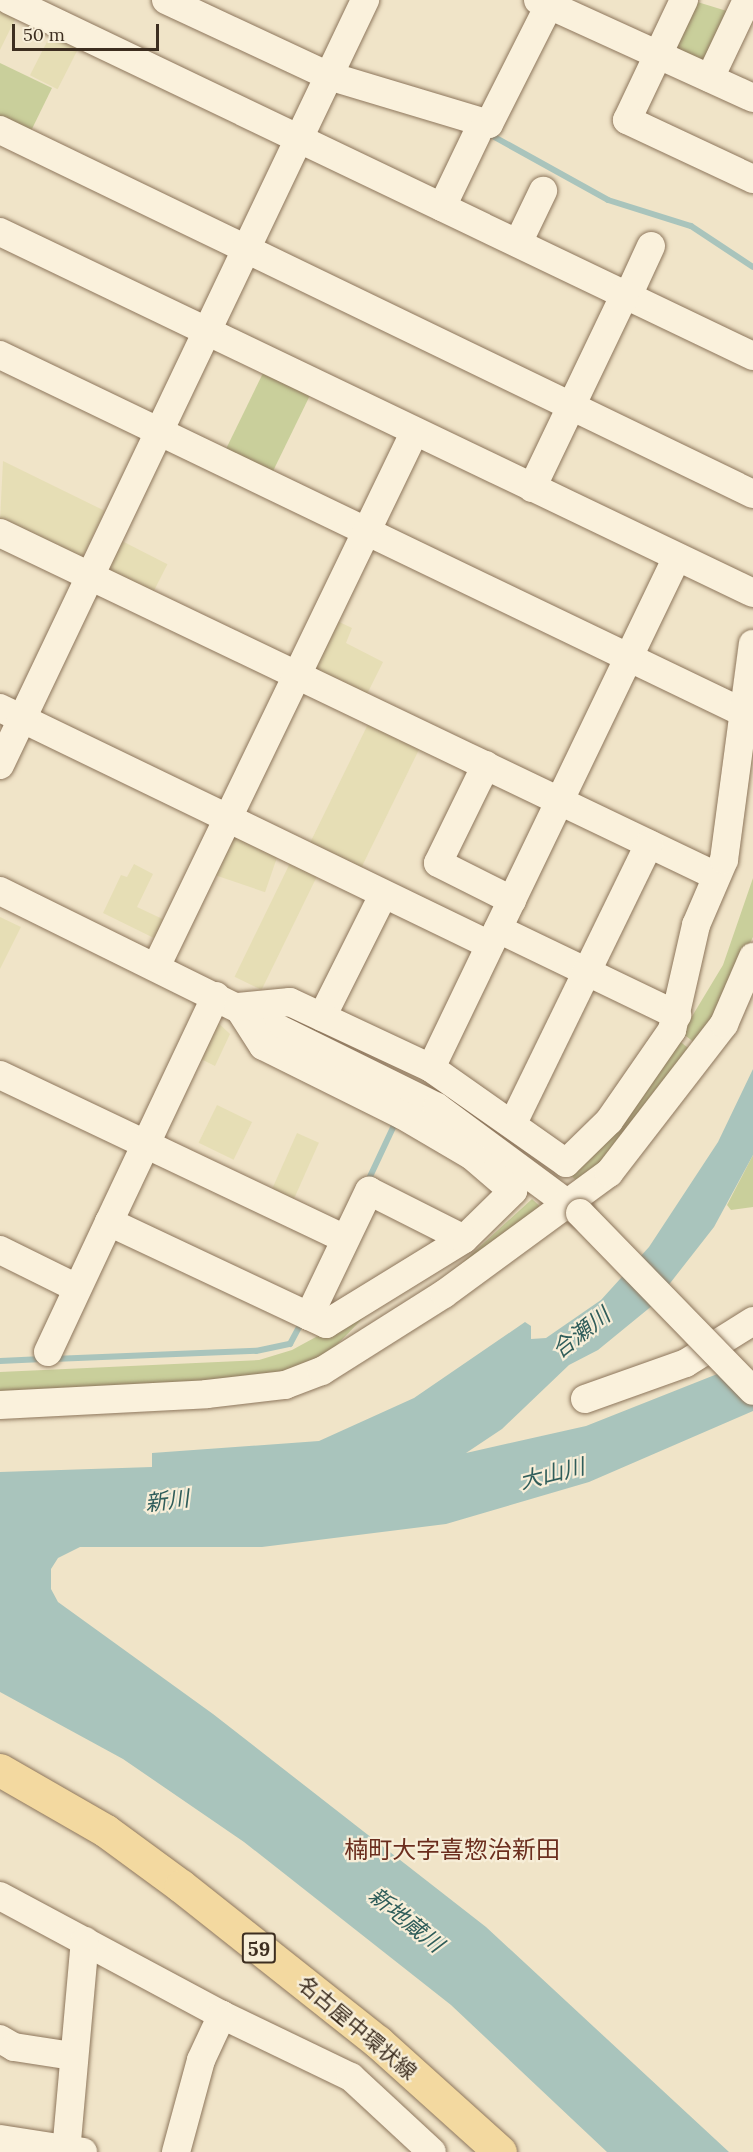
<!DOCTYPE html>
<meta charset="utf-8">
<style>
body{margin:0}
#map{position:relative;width:753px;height:2152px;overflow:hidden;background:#f0e4c8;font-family:Lora,"Noto Sans JP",serif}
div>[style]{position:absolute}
.farmland>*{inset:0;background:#e6deb5;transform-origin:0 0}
.green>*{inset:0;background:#c9cf9b;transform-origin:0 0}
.water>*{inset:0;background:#a9c4bc}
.stream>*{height:6px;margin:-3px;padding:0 3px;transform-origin:3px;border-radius:3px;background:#a9c4bc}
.roads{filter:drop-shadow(0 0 2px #8d765c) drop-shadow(0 0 2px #8d765c)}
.minor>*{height:28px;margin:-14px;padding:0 14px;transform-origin:14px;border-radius:14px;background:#faf1dc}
.major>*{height:33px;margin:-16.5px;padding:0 16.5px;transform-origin:16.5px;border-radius:16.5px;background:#f3d9a0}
.bridges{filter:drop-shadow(0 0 2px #8d765c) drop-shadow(0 0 2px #8d765c)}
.minor-bridge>*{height:28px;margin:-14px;padding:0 14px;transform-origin:14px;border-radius:14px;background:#faf1dc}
span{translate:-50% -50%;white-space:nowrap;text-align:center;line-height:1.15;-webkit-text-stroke:4.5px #f7eed8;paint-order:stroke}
.shield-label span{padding:2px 4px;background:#f7eed8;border:2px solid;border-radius:4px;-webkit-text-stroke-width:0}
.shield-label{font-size:20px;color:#3d2e20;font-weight:700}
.street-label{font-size:21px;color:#3d2e20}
.water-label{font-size:22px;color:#2f5d5a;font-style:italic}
.quarter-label{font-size:24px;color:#6b2e1e}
.scale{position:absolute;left:12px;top:24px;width:147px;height:27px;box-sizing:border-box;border:3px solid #3d2e20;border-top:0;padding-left:8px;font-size:18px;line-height:21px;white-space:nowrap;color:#3d2e20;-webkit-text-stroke:4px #f7eed8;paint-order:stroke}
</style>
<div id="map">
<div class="farmland">
<i style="clip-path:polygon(0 2px,19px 11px,0 50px)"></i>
<i style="left:54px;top:28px;width:31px;height:53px;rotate:27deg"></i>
<i style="clip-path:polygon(3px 461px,105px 511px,84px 554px,75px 558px,0 521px)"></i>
<i style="left:122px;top:541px;width:51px;height:32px;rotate:27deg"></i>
<i style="clip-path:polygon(333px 619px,352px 628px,346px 643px,383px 662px,365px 698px,313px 673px)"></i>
<i style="left:370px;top:720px;width:57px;height:140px;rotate:26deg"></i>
<i style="left:228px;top:834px;width:54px;height:43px;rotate:19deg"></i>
<i style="left:292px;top:859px;width:30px;height:131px;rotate:26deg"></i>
<i style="clip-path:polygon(134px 864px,153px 874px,137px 907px,171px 923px,162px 942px,103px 913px,121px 875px,127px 877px)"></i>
<i style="clip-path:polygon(0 917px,21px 927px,0 969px)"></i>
<i style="clip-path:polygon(214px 1019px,230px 1034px,215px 1066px,195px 1056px)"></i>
<i style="left:217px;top:1105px;width:39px;height:42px;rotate:26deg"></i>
<i style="left:297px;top:1133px;width:24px;height:67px;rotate:24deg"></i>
</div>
<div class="green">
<i style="clip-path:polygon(691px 0,730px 12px,708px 59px,699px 63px,673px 50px)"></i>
<i style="clip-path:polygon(0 63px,52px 88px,30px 133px,0 119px)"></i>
<i style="left:265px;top:369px;width:52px;height:94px;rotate:26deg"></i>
<i style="clip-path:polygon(753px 878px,753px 937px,699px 1046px,682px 1033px,723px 965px)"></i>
<i style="clip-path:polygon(677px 1039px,693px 1052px,629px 1139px,580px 1184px,563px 1168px)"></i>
<i style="clip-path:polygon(753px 1155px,753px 1207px,731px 1210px,727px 1205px)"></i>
<i style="clip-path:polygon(532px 1199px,545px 1211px,367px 1335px,462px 1263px)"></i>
<i style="clip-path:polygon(439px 1261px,362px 1319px,320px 1362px,273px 1376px,0 1398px,0 1372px,259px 1360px,292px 1350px,360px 1313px)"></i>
</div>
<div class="water">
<i style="clip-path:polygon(753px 1069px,753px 1155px,714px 1227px,653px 1305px,598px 1350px,569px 1365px,502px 1429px,466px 1453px,586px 1426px,740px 1365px,753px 1380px,753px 1411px,589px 1482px,446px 1524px,262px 1547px,80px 1547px,58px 1558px,51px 1569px,51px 1589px,58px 1602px,213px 1714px,486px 1927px,729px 2152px,607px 2152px,451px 2005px,244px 1842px,123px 1759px,0 1692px,0 1472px,152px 1467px,152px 1453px,319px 1441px,414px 1398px,525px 1322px,531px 1326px,531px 1339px,546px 1338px,601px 1300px,649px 1247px,718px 1142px)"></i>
</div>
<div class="stream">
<i style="left:489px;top:134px;width:136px;rotate:29deg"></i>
<i style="left:608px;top:200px;width:87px;rotate:17.4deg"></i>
<i style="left:691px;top:226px;width:74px;rotate:33.5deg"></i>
<i style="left:367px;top:1183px;width:68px;rotate:-64.9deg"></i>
<i style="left:53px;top:1359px;width:203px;rotate:-2.3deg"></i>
<i style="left:256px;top:1351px;width:35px;rotate:-12deg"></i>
<i style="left:290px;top:1344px;width:26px;rotate:-62deg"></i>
<i style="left:0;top:1361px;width:43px;rotate:-2.7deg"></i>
</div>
<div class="roads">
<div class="minor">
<i style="left:9px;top:0;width:825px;rotate:25.57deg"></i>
<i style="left:166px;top:0;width:180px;rotate:25deg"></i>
<i style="left:329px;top:76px;width:167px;rotate:16.7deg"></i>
<i style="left:489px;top:124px;width:133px;rotate:-63.2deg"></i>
<i style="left:538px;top:0;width:236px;rotate:24.5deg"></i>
<i style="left:684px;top:0;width:133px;rotate:115.4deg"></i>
<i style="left:627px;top:120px;width:139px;rotate:25.1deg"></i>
<i style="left:710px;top:78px;width:86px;rotate:-64.6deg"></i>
<i style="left:0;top:130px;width:836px;rotate:25.8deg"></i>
<i style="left:442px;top:207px;width:81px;rotate:-64.4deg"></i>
<i style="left:0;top:232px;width:835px;rotate:25.61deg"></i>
<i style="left:518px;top:243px;width:58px;rotate:-64.3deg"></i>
<i style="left:628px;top:296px;width:55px;rotate:-65.3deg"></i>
<i style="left:0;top:355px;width:823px;rotate:25.69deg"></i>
<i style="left:532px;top:488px;width:215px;rotate:-64.4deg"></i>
<i style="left:0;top:533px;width:792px;rotate:25.59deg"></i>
<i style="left:0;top:708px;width:544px;rotate:25.81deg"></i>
<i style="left:0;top:765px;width:848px;rotate:-64.49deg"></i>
<i style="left:486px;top:765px;width:109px;rotate:116.1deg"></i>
<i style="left:438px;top:863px;width:83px;rotate:26.6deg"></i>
<i style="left:0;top:891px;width:487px;rotate:26.3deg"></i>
<i style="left:437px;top:1107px;width:178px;rotate:36.5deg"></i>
<i style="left:498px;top:929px;width:199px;rotate:25.7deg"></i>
<i style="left:156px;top:967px;width:595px;rotate:-64.21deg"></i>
<i style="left:322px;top:1017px;width:136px;rotate:-63.4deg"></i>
<i style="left:431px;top:1068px;width:567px;rotate:-64.29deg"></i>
<i style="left:0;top:1075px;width:382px;rotate:25.4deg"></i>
<i style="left:514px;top:1121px;width:308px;rotate:-64deg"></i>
<i style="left:109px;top:1222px;width:250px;rotate:-64.7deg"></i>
<i style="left:0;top:1250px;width:86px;rotate:26.3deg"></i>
<i style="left:309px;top:1316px;width:19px;rotate:25deg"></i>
<i style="left:326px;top:1324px;width:162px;rotate:-31.6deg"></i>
<i style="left:464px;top:1239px;width:69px;rotate:-44.4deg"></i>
<i style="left:513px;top:1191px;width:54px;rotate:-139.5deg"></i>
<i style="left:472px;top:1156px;width:81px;rotate:-149.6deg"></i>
<i style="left:402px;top:1115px;width:155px;rotate:-153.6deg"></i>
<i style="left:263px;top:1046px;width:46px;rotate:-122.7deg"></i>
<i style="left:238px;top:1007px;width:52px;rotate:-5.5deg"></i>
<i style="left:290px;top:1002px;width:156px;rotate:25.1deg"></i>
<i style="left:431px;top:1068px;width:165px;rotate:35.1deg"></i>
<i style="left:566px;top:1163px;width:60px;rotate:-44.3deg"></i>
<i style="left:609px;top:1121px;width:111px;rotate:-55.3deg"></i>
<i style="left:672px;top:1030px;width:108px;rotate:-77.1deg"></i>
<i style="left:696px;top:925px;width:71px;rotate:-66.7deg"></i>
<i style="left:724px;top:860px;width:218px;rotate:-82.4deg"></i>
<i style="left:48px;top:1352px;width:144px;rotate:-64.9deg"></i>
<i style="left:109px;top:1222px;width:221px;rotate:25.2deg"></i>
<i style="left:309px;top:1316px;width:139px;rotate:-64.4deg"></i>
<i style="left:369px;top:1191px;width:106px;rotate:26.8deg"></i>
<i style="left:585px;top:1399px;width:107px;rotate:-19.6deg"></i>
<i style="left:686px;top:1363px;width:79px;rotate:-32.1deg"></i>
<i style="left:0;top:1405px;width:207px;rotate:-3deg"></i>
<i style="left:207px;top:1394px;width:79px;rotate:-6.6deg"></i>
<i style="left:285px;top:1385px;width:40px;rotate:-21deg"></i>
<i style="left:322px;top:1371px;width:144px;rotate:-32.3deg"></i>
<i style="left:444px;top:1294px;width:205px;rotate:-36.3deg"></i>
<i style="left:609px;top:1173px;width:188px;rotate:-52.3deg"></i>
<i style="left:724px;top:1024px;width:73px;rotate:-66.6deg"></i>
<i style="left:0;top:1896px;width:252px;rotate:28.2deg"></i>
<i style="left:222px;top:2015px;width:143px;rotate:25.7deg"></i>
<i style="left:351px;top:2077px;width:110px;rotate:42.8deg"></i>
<i style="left:0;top:2039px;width:16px;rotate:30deg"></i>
<i style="left:14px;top:2047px;width:59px;rotate:8.8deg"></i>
<i style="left:0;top:2139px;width:84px;rotate:8.9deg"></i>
<i style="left:66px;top:2152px;width:212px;rotate:-84.9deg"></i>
<i style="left:176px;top:2152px;width:95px;rotate:-74.8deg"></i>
<i style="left:201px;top:2060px;width:50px;rotate:-65deg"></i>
</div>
<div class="major">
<i style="left:0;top:1770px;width:122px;rotate:29.9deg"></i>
<i style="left:106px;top:1831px;width:93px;rotate:36.3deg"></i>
<i style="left:181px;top:1886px;width:251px;rotate:38.4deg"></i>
<i style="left:378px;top:2042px;width:164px;rotate:42deg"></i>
</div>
</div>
<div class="bridges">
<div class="minor-bridge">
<i style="left:580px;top:1213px;width:248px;rotate:45.8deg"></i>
</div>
</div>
<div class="shield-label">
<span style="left:259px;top:1948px">59</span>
</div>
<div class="street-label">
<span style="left:357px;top:2028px;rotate:40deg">名古屋中環状線</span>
</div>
<div class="water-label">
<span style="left:581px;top:1333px;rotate:-38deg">合瀬川</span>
<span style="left:552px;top:1474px;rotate:-14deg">大山川</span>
<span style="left:167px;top:1501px;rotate:-7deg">新川</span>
<span style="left:406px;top:1920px;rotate:39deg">新地蔵川</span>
</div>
<div class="quarter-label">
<span style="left:452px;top:1850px">楠町大字喜惣治新田</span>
</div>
<div class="scale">50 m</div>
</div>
